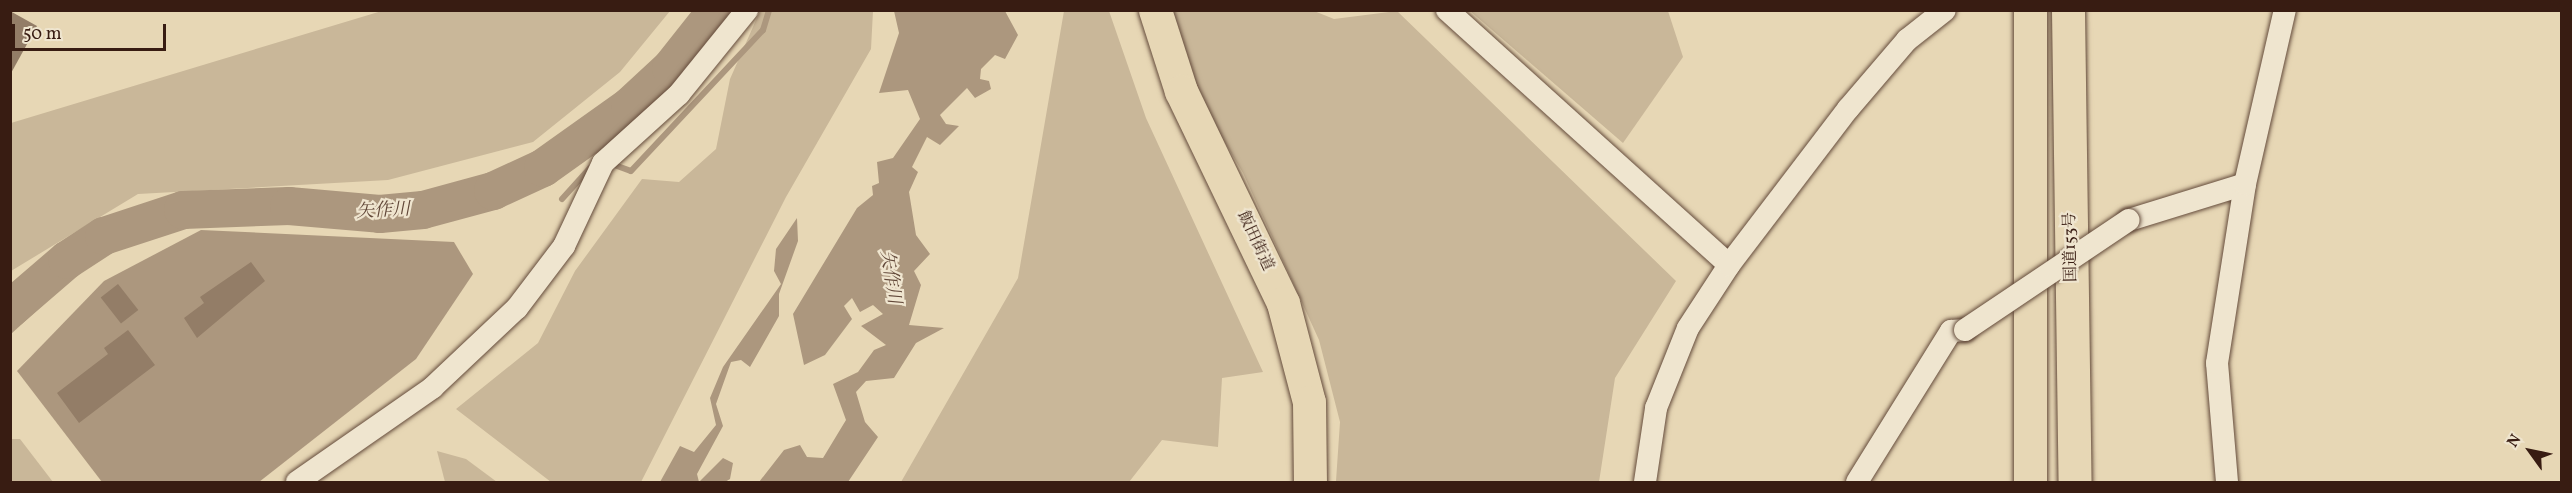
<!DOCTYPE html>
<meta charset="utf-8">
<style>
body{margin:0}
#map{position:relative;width:2572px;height:493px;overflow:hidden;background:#e7d7b5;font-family:Vollkorn,"Noto Serif JP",serif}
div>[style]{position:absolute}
.green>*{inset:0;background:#c9b799}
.water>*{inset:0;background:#ac977e}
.stream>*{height:6px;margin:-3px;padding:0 3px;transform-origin:3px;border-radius:3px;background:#ac977e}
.river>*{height:38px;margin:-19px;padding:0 19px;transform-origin:19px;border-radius:19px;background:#ac977e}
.building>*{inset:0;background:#937d67;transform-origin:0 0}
.roads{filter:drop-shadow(0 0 2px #644b3b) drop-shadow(0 0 2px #644b3b)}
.minor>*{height:22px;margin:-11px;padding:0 11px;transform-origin:11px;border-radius:11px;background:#efe5cf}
.highway>*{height:33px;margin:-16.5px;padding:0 16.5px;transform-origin:16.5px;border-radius:16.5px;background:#e7d7b5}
.bridges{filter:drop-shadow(0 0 2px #644b3b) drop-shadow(0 0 2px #644b3b)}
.minor-bridge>*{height:22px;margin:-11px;padding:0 11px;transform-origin:11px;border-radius:11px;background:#efe5cf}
span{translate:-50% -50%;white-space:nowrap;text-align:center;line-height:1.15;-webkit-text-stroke:4.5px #efe5cf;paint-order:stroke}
.street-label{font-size:16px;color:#381c12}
.water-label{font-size:18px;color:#614738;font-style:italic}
.frame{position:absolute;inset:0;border:12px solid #381c12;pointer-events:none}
.north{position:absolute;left:2500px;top:421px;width:60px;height:60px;-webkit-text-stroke:4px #efe5cf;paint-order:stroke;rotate:303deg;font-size:16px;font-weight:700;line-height:24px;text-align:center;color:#381c12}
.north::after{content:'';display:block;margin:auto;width:21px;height:27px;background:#381c12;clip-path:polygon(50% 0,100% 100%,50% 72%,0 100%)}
.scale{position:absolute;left:12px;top:24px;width:154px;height:27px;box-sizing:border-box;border:3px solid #381c12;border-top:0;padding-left:8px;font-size:18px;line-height:21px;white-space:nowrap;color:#381c12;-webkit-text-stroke:4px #efe5cf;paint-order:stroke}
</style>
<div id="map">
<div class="green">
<i style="clip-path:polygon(385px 10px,670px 11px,620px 72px,533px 142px,388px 180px,138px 194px,11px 271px,11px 123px)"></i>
<i style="clip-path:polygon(760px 11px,873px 11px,871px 49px,786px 197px,641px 482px,551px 482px,456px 409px,538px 343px,575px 271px,642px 179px,679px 182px,716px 149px,730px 79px)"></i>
<i style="clip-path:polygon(1064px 11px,1109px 11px,1146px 118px,1263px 372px,1222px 378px,1218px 447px,1162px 440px,1129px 482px,901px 482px,1018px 278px)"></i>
<i style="clip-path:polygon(1169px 11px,1314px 11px,1334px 19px,1397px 11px,1676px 281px,1615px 378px,1599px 482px,1336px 481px,1340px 422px,1319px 340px,1243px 173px,1182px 70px)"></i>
<i style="clip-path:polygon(1470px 11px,1668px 11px,1683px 57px,1623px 143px)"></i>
<i style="clip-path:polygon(10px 439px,20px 439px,53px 482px,11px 482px)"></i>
<i style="clip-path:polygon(437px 451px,466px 459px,497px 482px,445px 482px)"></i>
</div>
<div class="water">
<i style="clip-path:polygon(894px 11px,1005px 11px,1018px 35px,1005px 59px,995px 55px,981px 69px,980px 79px,989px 81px,991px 89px,975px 98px,967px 88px,940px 115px,946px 124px,959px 126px,940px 145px,927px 137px,912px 167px,918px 172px,909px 192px,916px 235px,930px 254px,914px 271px,921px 285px,909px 325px,944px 328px,916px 343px,894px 378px,866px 381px,856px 392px,865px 422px,878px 437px,848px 482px,759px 482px,784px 450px,800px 445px,807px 457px,823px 458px,846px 420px,833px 384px,858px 372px,874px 350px,886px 345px,861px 326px,883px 314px,873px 305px,860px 312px,852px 298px,844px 306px,852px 319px,825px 355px,804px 365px,793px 314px,857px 208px,873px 195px,872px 186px,879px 183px,877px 162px,893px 158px,920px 119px,908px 90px,879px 93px,899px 33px)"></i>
<i style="clip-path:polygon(797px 218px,798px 241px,779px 294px,779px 316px,750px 367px,741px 360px,731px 362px,716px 404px,723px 426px,697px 474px,699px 482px,723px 458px,733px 463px,730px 479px,725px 482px,660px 482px,680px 446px,694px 452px,716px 425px,710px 398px,723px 367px,781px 284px,774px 271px,776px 249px)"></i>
<i style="clip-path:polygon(201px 230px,454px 242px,473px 274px,416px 359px,259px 482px,102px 482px,17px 371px,104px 281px)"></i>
<i style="clip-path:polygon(46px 261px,67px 283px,11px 334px,11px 293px)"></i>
</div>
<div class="stream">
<i style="left:609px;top:163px;width:23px;rotate:20deg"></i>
<i style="left:631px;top:171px;width:193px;rotate:-46.9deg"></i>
<i style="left:763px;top:30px;width:21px;rotate:-73deg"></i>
<i style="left:562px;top:199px;width:42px;rotate:-47.9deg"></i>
</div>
<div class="river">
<i style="left:10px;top:309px;width:75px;rotate:-40.7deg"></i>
<i style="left:67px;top:260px;width:44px;rotate:-33deg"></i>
<i style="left:104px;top:236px;width:83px;rotate:-18.2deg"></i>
<i style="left:183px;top:210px;width:106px;rotate:-2.2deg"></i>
<i style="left:289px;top:206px;width:91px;rotate:5deg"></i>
<i style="left:380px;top:214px;width:43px;rotate:-5.3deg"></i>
<i style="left:423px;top:210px;width:73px;rotate:-15.2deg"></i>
<i style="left:493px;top:191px;width:55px;rotate:-24.7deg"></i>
<i style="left:543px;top:168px;width:107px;rotate:-35.5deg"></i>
<i style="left:630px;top:106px;width:56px;rotate:-42.8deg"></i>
<i style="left:671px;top:68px;width:74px;rotate:-51.6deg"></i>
</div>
<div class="building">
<i style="clip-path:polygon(10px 11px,37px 26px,10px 75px)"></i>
<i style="clip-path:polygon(251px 262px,265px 281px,197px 338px,184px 318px,204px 303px,200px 297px)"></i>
<i style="left:118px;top:284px;width:33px;height:22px;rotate:52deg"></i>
<i style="clip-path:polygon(128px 330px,155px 365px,79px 423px,57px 393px,108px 354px,104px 348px)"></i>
</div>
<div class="roads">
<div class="minor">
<i style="left:1447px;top:10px;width:380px;rotate:42.1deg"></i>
<i style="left:2129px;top:220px;width:121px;rotate:-17.2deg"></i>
<i style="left:297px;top:482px;width:165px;rotate:-34.8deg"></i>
<i style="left:432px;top:388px;width:117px;rotate:-43.3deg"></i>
<i style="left:517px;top:308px;width:78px;rotate:-52.8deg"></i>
<i style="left:564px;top:246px;width:92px;rotate:-64.8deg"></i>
<i style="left:603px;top:163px;width:103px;rotate:-42.2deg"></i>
<i style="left:679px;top:94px;width:108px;rotate:-51deg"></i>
<i style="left:1645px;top:482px;width:75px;rotate:-81.5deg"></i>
<i style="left:1656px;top:408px;width:86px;rotate:-68.2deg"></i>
<i style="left:1688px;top:328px;width:75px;rotate:-56.9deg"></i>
<i style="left:1729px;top:265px;width:196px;rotate:-52.7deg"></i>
<i style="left:1848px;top:109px;width:91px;rotate:-49.5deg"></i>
<i style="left:1907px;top:40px;width:48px;rotate:-38.3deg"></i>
<i style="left:1857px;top:482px;width:178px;rotate:-58.1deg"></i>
<i style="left:1951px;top:331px;width:14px;rotate:-4deg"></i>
<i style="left:2227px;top:482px;width:119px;rotate:-94.8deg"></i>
<i style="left:2217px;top:363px;width:181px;rotate:-81.1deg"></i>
<i style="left:2245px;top:184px;width:179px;rotate:-77.1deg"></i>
</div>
<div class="highway">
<i style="left:1155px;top:10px;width:85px;rotate:72.2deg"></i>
<i style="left:1181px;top:91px;width:235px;rotate:64.3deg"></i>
<i style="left:1283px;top:303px;width:102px;rotate:75.3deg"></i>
<i style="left:1309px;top:402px;width:80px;rotate:89.3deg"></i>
<i style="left:2030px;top:10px;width:472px;rotate:90deg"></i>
<i style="left:2068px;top:10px;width:472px;rotate:89.2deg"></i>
</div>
</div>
<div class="bridges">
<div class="minor-bridge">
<i style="left:1965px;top:330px;width:197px;rotate:-33.9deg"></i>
</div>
</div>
<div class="street-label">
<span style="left:1255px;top:241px;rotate:65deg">飯田街道</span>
<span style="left:2071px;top:247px;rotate:-91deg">国道153号</span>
</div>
<div class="water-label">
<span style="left:383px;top:212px;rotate:-3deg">矢作川</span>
<span style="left:889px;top:277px;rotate:81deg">矢作川</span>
</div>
<div class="frame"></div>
<div class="north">N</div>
<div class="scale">50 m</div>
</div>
